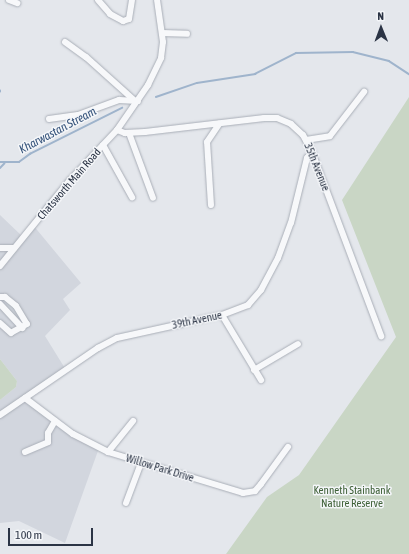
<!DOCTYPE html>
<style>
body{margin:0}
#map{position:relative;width:409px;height:554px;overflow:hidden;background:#e4e7ec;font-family:"Asap Condensed",sans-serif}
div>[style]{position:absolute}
.built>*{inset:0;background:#d2d6de}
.green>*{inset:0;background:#c9d6c5}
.stream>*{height:1.5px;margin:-0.75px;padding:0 0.75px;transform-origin:0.75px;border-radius:0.75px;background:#9fb4cc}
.roads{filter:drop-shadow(0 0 1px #a9aeb7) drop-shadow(0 0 1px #a9aeb7)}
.minor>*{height:6px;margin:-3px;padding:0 3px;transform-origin:3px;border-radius:3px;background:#f7f8fa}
span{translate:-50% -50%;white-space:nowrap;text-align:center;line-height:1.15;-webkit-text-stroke:3px #f4f6f9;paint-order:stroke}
.street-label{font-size:11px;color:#2b3445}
.park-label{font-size:11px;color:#3f6138}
.water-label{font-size:12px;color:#34527a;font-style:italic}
.north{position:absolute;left:361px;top:8px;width:40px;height:40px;-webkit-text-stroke:3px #f4f6f9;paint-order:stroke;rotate:359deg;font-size:11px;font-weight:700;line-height:16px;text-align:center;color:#2b3445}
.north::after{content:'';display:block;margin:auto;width:14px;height:18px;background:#2b3445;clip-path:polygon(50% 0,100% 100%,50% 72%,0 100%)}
.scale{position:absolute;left:8px;top:528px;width:85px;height:18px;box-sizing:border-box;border:2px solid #2b3445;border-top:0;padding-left:5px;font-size:12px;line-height:14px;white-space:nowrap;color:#2b3445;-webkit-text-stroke:3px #f4f6f9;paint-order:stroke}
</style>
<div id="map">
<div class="built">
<i style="clip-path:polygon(0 215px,23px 237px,33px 225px,81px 283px,63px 299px,70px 310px,45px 336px,66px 370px,25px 398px,99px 448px,65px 543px,19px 521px,0 523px,0 400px,16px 387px,17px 381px,0 359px)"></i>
</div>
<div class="green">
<i style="clip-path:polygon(409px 97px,409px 554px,226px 554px,267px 497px,299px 475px,396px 337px,342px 200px)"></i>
<i style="clip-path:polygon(0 359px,17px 381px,16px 387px,0 400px)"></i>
</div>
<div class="stream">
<i style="left:0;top:92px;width:1px;rotate:-90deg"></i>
<i style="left:156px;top:97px;width:43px;rotate:-18.9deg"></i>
<i style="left:197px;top:83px;width:59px;rotate:-8.8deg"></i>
<i style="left:255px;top:74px;width:46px;rotate:-27.1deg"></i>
<i style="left:296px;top:53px;width:57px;rotate:-1deg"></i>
<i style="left:353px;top:52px;width:37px;rotate:14deg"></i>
<i style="left:389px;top:61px;width:24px;rotate:33deg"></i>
<i style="left:0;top:162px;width:19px"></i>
<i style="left:19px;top:162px;width:14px;rotate:-36deg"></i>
<i style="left:30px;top:154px;width:103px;rotate:-26.6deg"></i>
<i style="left:0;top:168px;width:6px;rotate:-45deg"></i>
</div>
<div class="roads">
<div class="minor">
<i style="left:9px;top:0;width:9px;rotate:21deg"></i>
<i style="left:98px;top:0;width:18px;rotate:49deg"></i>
<i style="left:110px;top:14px;width:15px;rotate:28deg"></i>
<i style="left:123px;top:21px;width:6px;rotate:-18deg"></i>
<i style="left:129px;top:19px;width:19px;rotate:-81deg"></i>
<i style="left:162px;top:33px;width:25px;rotate:2deg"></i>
<i style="left:65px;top:42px;width:26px;rotate:36deg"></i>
<i style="left:86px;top:57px;width:64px;rotate:41.9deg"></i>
<i style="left:49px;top:119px;width:29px;rotate:-8deg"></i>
<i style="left:78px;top:115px;width:44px;rotate:-20.1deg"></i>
<i style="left:119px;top:100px;width:19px;rotate:3deg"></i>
<i style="left:117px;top:130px;width:9px;rotate:21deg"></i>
<i style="left:125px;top:133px;width:20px;rotate:-3deg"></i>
<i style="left:145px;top:132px;width:120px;rotate:-6.7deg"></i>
<i style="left:264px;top:118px;width:13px"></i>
<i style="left:277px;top:118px;width:15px;rotate:23deg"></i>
<i style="left:291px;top:124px;width:16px;rotate:43deg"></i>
<i style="left:303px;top:135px;width:19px;rotate:62deg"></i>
<i style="left:312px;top:152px;width:197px;rotate:69.4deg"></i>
<i style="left:129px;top:133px;width:69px;rotate:69.7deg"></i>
<i style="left:306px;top:140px;width:24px;rotate:-9deg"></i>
<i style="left:330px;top:136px;width:56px;rotate:-52.3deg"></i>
<i style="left:103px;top:145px;width:60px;rotate:60.9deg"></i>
<i style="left:211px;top:205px;width:63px;rotate:-93.6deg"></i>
<i style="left:207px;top:142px;width:22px;rotate:-56deg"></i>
<i style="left:0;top:248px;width:14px"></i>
<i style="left:0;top:266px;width:111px;rotate:-50.9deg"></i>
<i style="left:70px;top:180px;width:69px;rotate:-46.8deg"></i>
<i style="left:117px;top:130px;width:55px;rotate:-55.4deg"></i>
<i style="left:148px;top:85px;width:30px;rotate:-64deg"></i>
<i style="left:161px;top:58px;width:16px;rotate:-83deg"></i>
<i style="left:163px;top:42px;width:42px;rotate:-98.1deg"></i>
<i style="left:0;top:297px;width:5px"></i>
<i style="left:5px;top:297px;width:14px;rotate:39deg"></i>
<i style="left:16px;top:306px;width:21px;rotate:59deg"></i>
<i style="left:27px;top:324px;width:18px;rotate:151deg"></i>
<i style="left:11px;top:333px;width:15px;rotate:-138deg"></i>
<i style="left:0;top:304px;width:33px;rotate:47deg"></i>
<i style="left:222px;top:315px;width:76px;rotate:59deg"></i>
<i style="left:254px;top:370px;width:51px;rotate:-30.6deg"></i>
<i style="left:25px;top:398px;width:60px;rotate:36.9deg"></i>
<i style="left:73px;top:434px;width:39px;rotate:27deg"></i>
<i style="left:108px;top:452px;width:141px;rotate:16.9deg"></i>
<i style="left:243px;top:493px;width:12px;rotate:-9deg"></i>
<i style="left:255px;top:491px;width:9px;rotate:-49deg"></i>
<i style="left:261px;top:484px;width:46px;rotate:-53.9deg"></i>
<i style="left:0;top:415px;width:119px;rotate:-34.4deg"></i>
<i style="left:98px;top:348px;width:21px;rotate:-28deg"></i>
<i style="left:117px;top:338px;width:107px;rotate:-12.4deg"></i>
<i style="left:222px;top:315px;width:28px;rotate:-21deg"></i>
<i style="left:248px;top:305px;width:20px;rotate:-49deg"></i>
<i style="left:261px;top:290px;width:36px;rotate:-62deg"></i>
<i style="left:278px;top:258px;width:37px;rotate:-70deg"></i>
<i style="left:291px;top:223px;width:67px;rotate:-76.2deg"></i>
<i style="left:307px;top:158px;width:8px;rotate:-50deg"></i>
<i style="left:25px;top:452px;width:25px;rotate:-23deg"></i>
<i style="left:48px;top:442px;width:9px;rotate:-90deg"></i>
<i style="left:48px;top:433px;width:14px;rotate:-60deg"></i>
<i style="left:108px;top:452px;width:40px;rotate:-51deg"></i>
<i style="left:126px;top:503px;width:43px;rotate:-69.4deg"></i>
</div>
</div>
<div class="street-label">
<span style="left:317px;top:167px;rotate:68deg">35th Avenue</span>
<span style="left:69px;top:184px;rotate:-49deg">Chatsworth Main Road</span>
<span style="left:197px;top:320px;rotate:-12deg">39th Avenue</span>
<span style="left:160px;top:468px;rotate:17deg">Willow Park Drive</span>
</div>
<div class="park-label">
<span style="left:352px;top:497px">Kenneth Stainbank<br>Nature Reserve</span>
</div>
<div class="water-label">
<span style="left:58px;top:131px;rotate:-28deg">Kharwastan Stream</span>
</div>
<div class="north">N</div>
<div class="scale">100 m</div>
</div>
